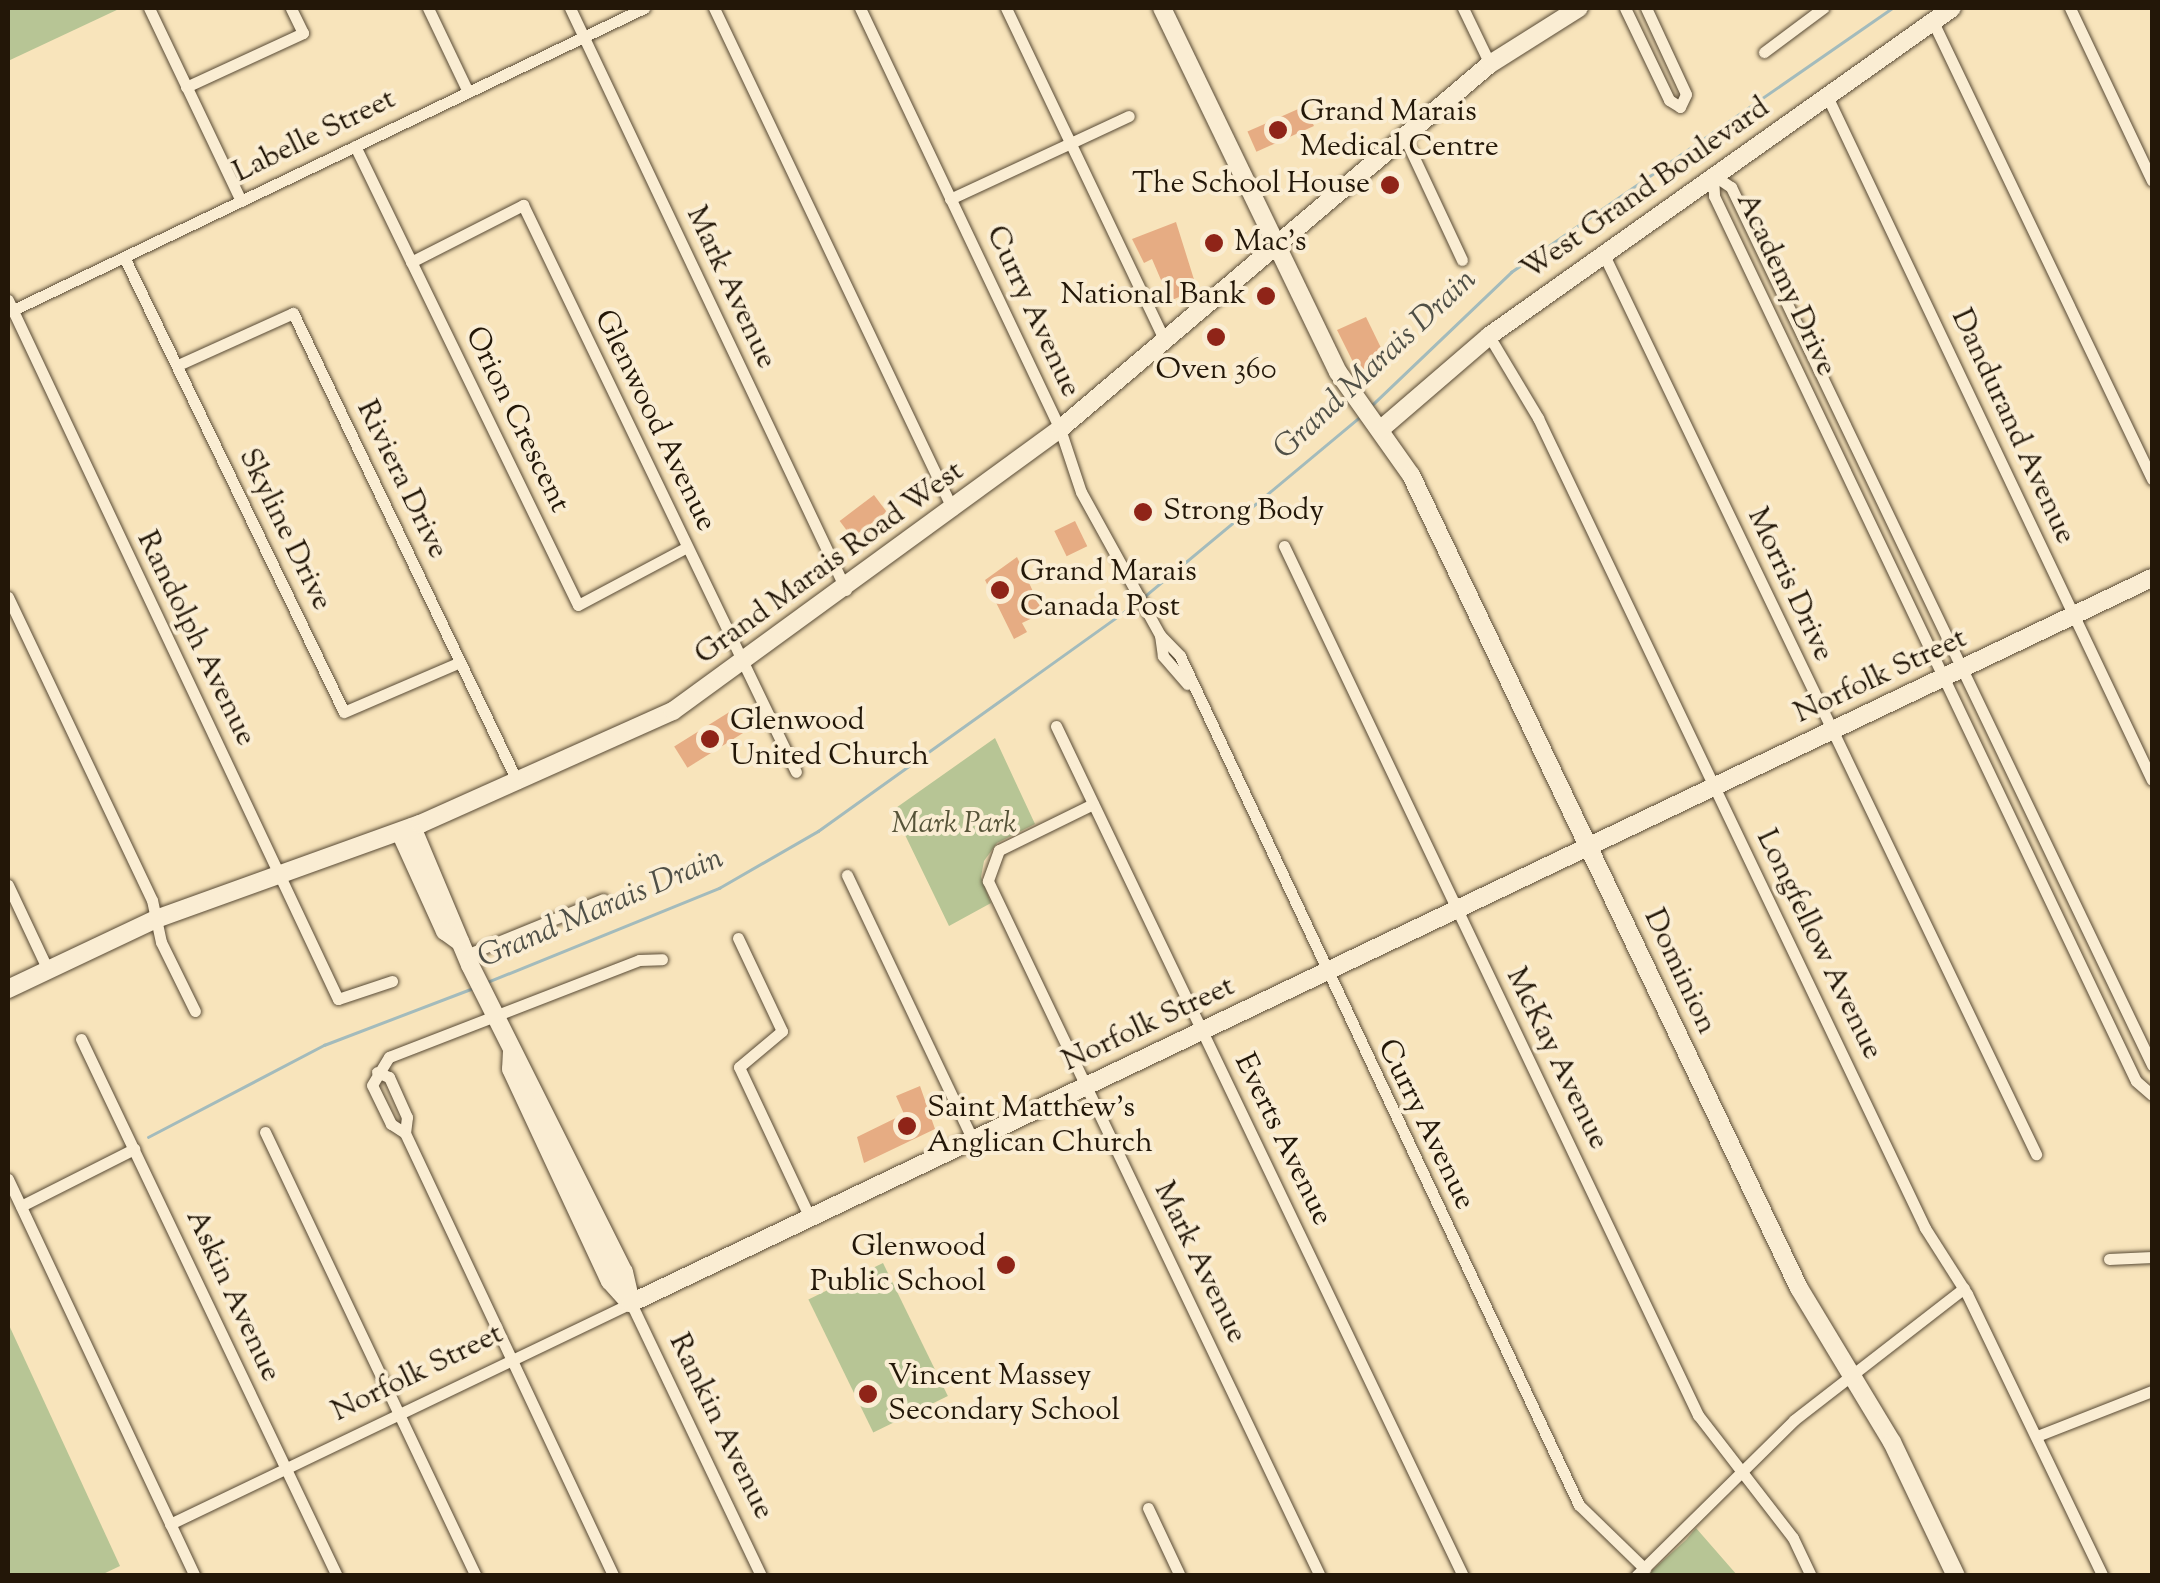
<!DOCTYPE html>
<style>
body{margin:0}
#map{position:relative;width:2160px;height:1583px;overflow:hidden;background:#f8e4bb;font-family:"Sorts Mill Goudy",serif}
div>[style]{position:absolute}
.green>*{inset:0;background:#b7c595;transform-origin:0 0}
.stream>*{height:2.5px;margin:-1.25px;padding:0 1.25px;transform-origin:1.25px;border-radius:1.25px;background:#a3bbbc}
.building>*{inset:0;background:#e6ac83;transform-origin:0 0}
.roads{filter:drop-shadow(0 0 2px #584a35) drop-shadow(0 0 2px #584a35)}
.street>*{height:11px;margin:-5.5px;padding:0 5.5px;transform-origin:5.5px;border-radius:5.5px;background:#faedd3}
.secondary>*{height:18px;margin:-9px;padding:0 9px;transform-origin:9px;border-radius:9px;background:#faedd3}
.dots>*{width:28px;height:28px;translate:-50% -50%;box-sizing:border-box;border:5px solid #faedd3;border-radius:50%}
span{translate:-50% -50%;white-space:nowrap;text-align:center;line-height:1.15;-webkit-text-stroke:8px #faedd3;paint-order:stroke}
.poi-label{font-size:30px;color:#231708}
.left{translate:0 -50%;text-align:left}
.right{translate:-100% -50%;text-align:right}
.street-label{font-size:30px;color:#231708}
.park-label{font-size:30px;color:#575439;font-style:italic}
.water-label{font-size:32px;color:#505047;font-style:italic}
.frame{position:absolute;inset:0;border:10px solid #231708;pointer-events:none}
</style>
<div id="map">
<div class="green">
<i style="clip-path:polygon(8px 8px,121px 8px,8px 61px)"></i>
<i style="clip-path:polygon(995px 738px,1035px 824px,997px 843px,984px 861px,981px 877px,991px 903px,949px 926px,893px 810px)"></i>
<i style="left:883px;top:1263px;width:148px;height:83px;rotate:64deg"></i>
<i style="clip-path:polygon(8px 1323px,120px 1566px,101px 1575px,8px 1575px)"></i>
<i style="clip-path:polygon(1696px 1528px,1737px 1575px,1647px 1575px,1686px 1540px)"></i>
</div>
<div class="stream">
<i style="left:1371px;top:406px;width:194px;rotate:-43.7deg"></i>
<i style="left:1511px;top:272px;width:464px;rotate:-34.7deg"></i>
<i style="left:1145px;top:596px;width:283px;rotate:-39.8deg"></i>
<i style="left:485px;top:983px;width:253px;rotate:-22.1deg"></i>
<i style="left:719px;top:888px;width:114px;rotate:-29.9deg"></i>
<i style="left:818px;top:831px;width:390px;rotate:-35.6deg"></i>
<i style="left:148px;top:1137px;width:199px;rotate:-27.6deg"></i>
<i style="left:324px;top:1045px;width:160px;rotate:-20.9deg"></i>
</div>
<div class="building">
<i style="left:1305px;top:106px;width:22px;height:63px;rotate:66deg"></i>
<i style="clip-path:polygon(1176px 222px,1197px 289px,1170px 301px,1152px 259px,1144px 263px,1132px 239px)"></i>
<i style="clip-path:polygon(1366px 317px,1384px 354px,1361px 378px,1337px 330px)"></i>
<i style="left:874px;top:495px;width:21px;height:43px;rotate:53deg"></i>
<i style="left:1075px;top:521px;width:28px;height:23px;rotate:64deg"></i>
<i style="clip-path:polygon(1017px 557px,1043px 613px,1022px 623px,1027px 632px,1014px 639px,985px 580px)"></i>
<i style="left:731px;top:711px;width:25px;height:67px;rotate:58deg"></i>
<i style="clip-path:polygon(920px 1086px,935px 1129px,864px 1163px,857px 1137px,904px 1114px,896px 1096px)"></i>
</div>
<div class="roads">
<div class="street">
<i style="left:149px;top:8px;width:214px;rotate:64.5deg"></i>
<i style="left:428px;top:8px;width:93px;rotate:64.5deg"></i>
<i style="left:570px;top:8px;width:644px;rotate:64.63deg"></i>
<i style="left:714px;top:8px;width:556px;rotate:64.54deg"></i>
<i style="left:860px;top:8px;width:466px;rotate:64.6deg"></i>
<i style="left:1060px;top:429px;width:66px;rotate:71.6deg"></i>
<i style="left:1081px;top:492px;width:163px;rotate:61.1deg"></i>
<i style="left:1160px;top:635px;width:29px;rotate:46deg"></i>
<i style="left:1180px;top:656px;width:938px;rotate:64.83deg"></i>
<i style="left:1579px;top:1505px;width:92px;rotate:44.1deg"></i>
<i style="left:1006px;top:8px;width:370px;rotate:64.5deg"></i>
<i style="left:1463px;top:8px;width:62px;rotate:64.3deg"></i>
<i style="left:1625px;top:8px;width:102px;rotate:64.4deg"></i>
<i style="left:1669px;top:100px;width:13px;rotate:32deg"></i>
<i style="left:1680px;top:107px;width:14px;rotate:-65deg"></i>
<i style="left:1686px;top:94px;width:95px;rotate:-114.9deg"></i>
<i style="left:2070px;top:8px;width:191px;rotate:64.6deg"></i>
<i style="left:1934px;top:24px;width:505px;rotate:64.4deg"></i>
<i style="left:1764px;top:52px;width:74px;rotate:-36.7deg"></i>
<i style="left:186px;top:87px;width:129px;rotate:-24.8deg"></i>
<i style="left:303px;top:33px;width:28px;rotate:-116deg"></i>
<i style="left:1827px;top:96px;width:757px;rotate:64.59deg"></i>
<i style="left:1403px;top:134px;width:139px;rotate:64.9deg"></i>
<i style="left:355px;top:146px;width:510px;rotate:64.09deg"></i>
<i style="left:578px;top:605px;width:123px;rotate:-28deg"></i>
<i style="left:1713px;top:175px;width:21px;rotate:87deg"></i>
<i style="left:1714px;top:196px;width:980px;rotate:64.51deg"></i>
<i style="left:2136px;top:1081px;width:21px;rotate:41deg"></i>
<i style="left:1713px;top:175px;width:22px;rotate:34deg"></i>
<i style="left:1731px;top:187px;width:974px;rotate:64.38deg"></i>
<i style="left:950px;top:199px;width:197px;rotate:-24.9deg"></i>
<i style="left:1603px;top:253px;width:1000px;rotate:64.33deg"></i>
<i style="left:124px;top:257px;width:505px;rotate:64.2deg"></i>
<i style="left:344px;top:712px;width:126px;rotate:-23.3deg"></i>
<i style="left:411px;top:262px;width:126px;rotate:-27deg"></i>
<i style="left:523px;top:205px;width:629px;rotate:64.29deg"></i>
<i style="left:8px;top:300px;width:773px;rotate:64.73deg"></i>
<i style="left:338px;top:999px;width:57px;rotate:-18.4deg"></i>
<i style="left:11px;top:311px;width:702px;rotate:-25.58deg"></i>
<i style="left:1489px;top:336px;width:96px;rotate:59.1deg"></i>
<i style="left:1538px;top:418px;width:898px;rotate:64.46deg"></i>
<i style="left:1925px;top:1228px;width:78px;rotate:57.5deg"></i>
<i style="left:1967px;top:1294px;width:313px;rotate:64.3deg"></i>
<i style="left:178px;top:365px;width:126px;rotate:-24.3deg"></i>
<i style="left:293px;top:313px;width:521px;rotate:64.42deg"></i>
<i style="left:1284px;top:546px;width:963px;rotate:64.53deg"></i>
<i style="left:1698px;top:1415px;width:155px;rotate:52.3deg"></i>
<i style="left:1793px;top:1538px;width:42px;rotate:64.7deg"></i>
<i style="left:8px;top:597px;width:335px;rotate:64.6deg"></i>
<i style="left:152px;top:900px;width:43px;rotate:77.9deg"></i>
<i style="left:161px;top:942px;width:77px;rotate:63.8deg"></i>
<i style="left:1160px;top:635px;width:21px;rotate:82deg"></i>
<i style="left:1163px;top:656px;width:37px;rotate:49deg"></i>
<i style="left:1056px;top:726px;width:942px;rotate:64.41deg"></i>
<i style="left:1093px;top:804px;width:105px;rotate:153.9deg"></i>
<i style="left:999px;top:850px;width:33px;rotate:110deg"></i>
<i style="left:988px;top:881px;width:770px;rotate:64.47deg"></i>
<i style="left:847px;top:875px;width:293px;rotate:64.6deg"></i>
<i style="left:8px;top:885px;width:94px;rotate:64.8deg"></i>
<i style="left:738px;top:938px;width:103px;rotate:64.7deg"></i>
<i style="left:782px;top:1031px;width:56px;rotate:140.1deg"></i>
<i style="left:739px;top:1067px;width:167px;rotate:64.8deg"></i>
<i style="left:466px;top:955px;width:148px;rotate:-22.2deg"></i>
<i style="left:81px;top:1039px;width:595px;rotate:64.51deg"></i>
<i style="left:377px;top:1072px;width:13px;rotate:23deg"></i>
<i style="left:389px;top:1077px;width:44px;rotate:65.8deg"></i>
<i style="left:407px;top:1117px;width:16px;rotate:97deg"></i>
<i style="left:405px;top:1133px;width:489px;rotate:64.8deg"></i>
<i style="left:265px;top:1132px;width:492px;rotate:64.6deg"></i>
<i style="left:405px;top:1133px;width:17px;rotate:-147deg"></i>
<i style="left:391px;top:1124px;width:43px;rotate:-116deg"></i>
<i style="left:372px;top:1085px;width:33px;rotate:-59deg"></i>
<i style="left:389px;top:1057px;width:268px;rotate:-21.2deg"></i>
<i style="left:639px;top:960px;width:23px;rotate:-2deg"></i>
<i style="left:8px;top:1179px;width:439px;rotate:64.8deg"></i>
<i style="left:21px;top:1206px;width:127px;rotate:-26.8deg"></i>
<i style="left:2109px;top:1259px;width:43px;rotate:-2.7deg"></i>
<i style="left:2037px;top:1436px;width:123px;rotate:-21.4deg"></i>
<i style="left:1148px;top:1508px;width:75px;rotate:64.8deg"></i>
<i style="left:170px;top:1524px;width:511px;rotate:-25.61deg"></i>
<i style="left:631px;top:1303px;width:302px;rotate:64.5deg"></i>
<i style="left:1636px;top:1576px;width:222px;rotate:-44.6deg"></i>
<i style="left:1794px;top:1420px;width:215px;rotate:-37.8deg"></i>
</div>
<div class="secondary">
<i style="left:1162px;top:8px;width:404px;rotate:64.2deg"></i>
<i style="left:1338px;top:372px;width:126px;rotate:54.7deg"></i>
<i style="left:1411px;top:475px;width:901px;rotate:64.49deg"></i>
<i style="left:1799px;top:1288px;width:180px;rotate:58.9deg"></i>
<i style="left:1892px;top:1442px;width:148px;rotate:64.5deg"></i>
<i style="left:1381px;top:429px;width:143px;rotate:-40.7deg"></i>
<i style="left:1489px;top:336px;width:567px;rotate:-35.31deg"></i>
<i style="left:412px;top:827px;width:150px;rotate:67.2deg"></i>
<i style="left:470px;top:965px;width:343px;rotate:63.4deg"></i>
<i style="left:624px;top:1272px;width:32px;rotate:77deg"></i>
<i style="left:400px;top:832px;width:109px;rotate:65.6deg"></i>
<i style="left:445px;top:931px;width:19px;rotate:36deg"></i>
<i style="left:8px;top:989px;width:164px;rotate:-25.3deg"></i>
<i style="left:156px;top:919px;width:281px;rotate:-19.8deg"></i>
<i style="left:420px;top:824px;width:277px;rotate:-24.1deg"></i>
<i style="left:673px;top:711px;width:479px;rotate:-36.1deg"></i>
<i style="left:1060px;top:429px;width:564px;rotate:-40.33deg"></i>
<i style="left:1490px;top:64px;width:105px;rotate:-32.2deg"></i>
<i style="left:512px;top:1051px;width:18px;rotate:93deg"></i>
<i style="left:511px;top:1069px;width:234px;rotate:65deg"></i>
<i style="left:610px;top:1281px;width:30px;rotate:48deg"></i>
<i style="left:631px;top:1303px;width:1685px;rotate:-25.49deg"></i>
</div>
</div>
<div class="dots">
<i style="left:1278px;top:130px;background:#8f2418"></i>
<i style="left:1390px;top:185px;background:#8f2418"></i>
<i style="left:1214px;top:243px;background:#8f2418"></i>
<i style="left:1266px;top:296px;background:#8f2418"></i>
<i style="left:1216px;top:337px;background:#8f2418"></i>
<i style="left:1143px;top:512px;background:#8f2418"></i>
<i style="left:1000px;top:590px;background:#8f2418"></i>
<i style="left:710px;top:739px;background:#8f2418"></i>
<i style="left:907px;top:1126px;background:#8f2418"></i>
<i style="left:1006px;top:1265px;background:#8f2418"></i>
<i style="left:868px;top:1394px;background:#8f2418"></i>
</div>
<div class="poi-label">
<span class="left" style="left:1300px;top:130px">Grand Marais<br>Medical Centre</span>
<span class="right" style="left:1370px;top:185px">The School House</span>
<span class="left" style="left:1234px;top:243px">Mac's</span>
<span class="right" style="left:1246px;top:296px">National Bank</span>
<span style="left:1216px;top:371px">Oven 360</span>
<span class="left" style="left:1163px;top:512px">Strong Body</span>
<span class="left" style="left:1020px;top:590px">Grand Marais<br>Canada Post</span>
<span class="left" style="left:730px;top:739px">Glenwood<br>United Church</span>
<span class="left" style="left:927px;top:1126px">Saint Matthew's<br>Anglican Church</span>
<span class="right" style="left:986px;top:1265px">Glenwood<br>Public School</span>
<span class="left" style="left:888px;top:1394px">Vincent Massey<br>Secondary School</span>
</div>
<div class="street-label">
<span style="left:315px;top:137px;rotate:-26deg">Labelle Street</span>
<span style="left:1646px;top:190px;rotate:-35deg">West Grand Boulevard</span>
<span style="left:1785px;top:285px;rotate:65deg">Academy Drive</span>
<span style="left:730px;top:288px;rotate:65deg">Mark Avenue</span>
<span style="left:1032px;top:312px;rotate:65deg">Curry Avenue</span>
<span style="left:516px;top:420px;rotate:64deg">Orion Crescent</span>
<span style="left:654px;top:421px;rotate:64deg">Glenwood Avenue</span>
<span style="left:2012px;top:427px;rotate:65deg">Dandurand Avenue</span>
<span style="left:401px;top:480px;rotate:64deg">Riviera Drive</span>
<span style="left:284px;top:530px;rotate:64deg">Skyline Drive</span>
<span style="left:830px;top:564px;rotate:-36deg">Grand Marais Road West</span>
<span style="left:1789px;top:585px;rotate:65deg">Morris Drive</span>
<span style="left:195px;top:639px;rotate:64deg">Randolph Avenue</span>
<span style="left:1881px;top:677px;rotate:-25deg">Norfolk Street</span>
<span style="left:1818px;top:945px;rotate:64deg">Longfellow Avenue</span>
<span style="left:1679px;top:972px;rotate:65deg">Dominion</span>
<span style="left:1149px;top:1025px;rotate:-25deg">Norfolk Street</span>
<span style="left:1556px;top:1059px;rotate:64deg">McKay Avenue</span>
<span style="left:1425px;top:1125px;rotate:64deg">Curry Avenue</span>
<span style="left:1282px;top:1140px;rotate:64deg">Everts Avenue</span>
<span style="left:1199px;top:1263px;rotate:64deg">Mark Avenue</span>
<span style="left:232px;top:1296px;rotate:65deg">Askin Avenue</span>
<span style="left:418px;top:1374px;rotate:-26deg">Norfolk Street</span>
<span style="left:720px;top:1427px;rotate:64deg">Rankin Avenue</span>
</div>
<div class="park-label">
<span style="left:954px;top:825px">Mark Park</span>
</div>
<div class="water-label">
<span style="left:1376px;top:365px;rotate:-43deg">Grand Marais Drain</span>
<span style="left:601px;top:909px;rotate:-23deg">Grand Marais Drain</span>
</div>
<div class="frame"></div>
</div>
